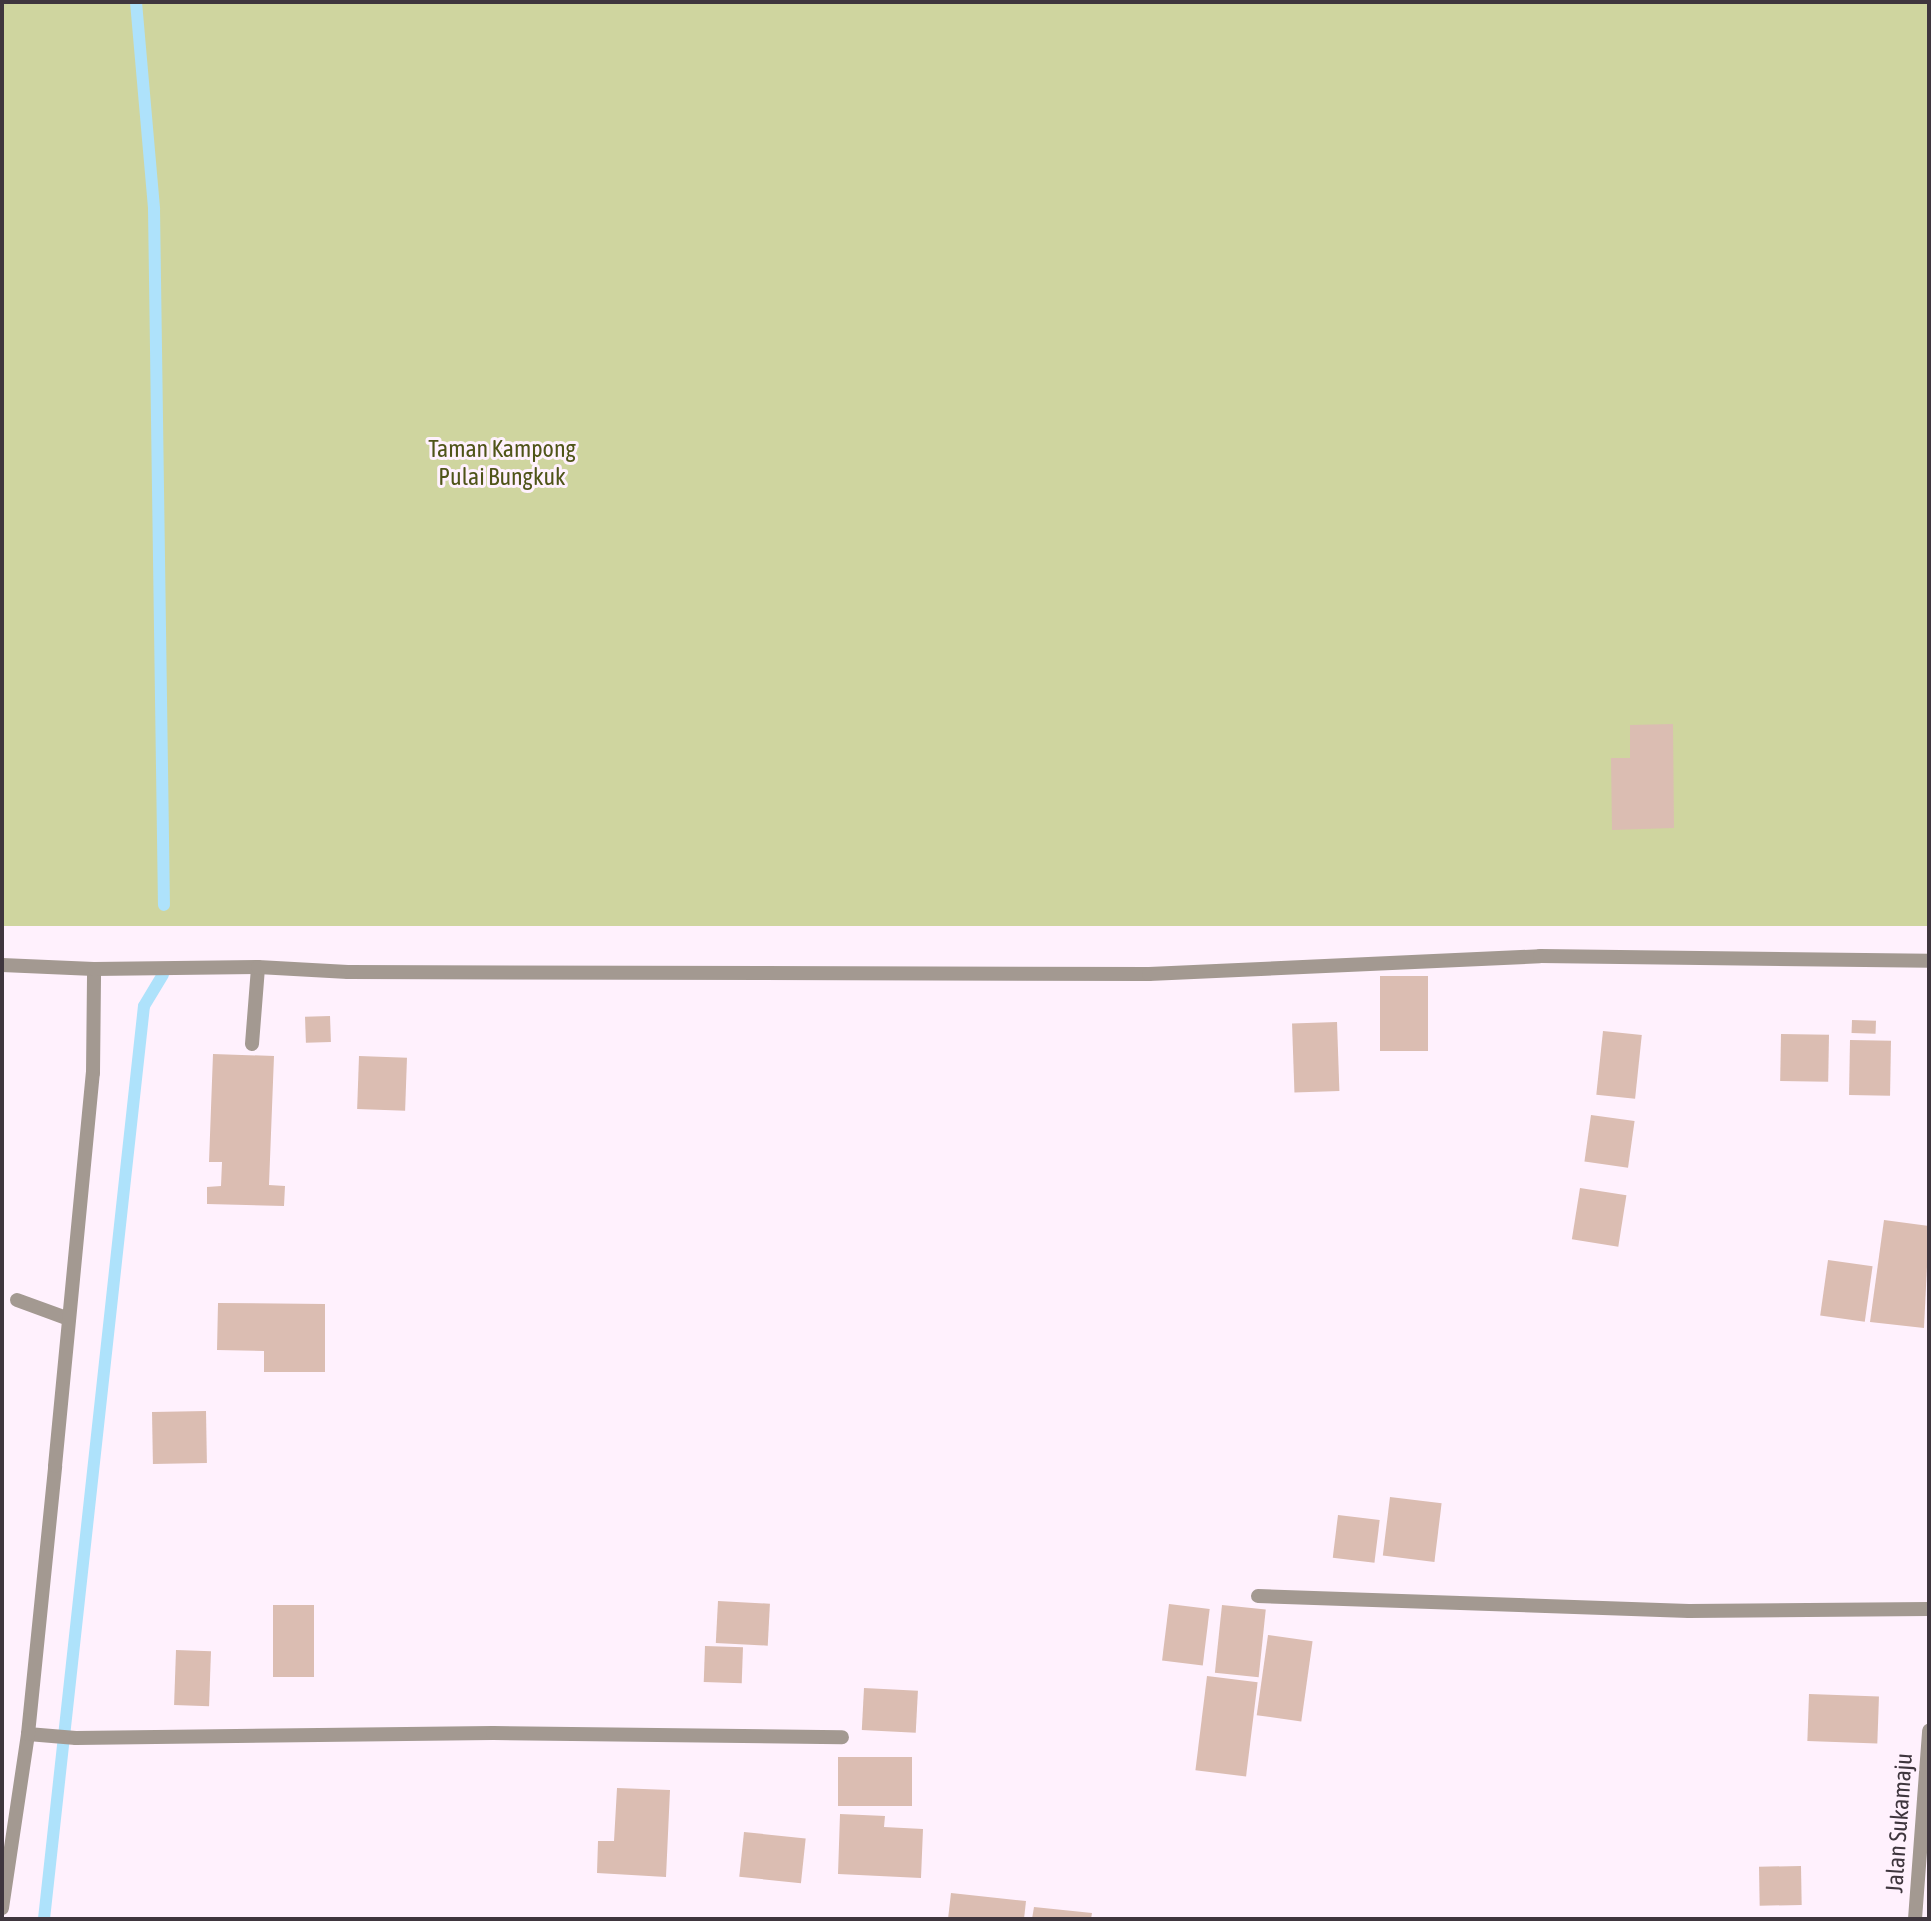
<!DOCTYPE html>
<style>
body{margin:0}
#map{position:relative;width:1931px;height:1921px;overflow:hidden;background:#fff1fd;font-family:"Asap Condensed",sans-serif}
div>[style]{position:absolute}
.green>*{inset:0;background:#cfd59f;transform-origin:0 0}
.stream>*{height:12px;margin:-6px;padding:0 6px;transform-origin:6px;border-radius:6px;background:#aee2fb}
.building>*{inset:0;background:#dbbdb2;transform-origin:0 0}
.service>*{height:14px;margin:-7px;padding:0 7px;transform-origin:7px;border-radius:7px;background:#a39991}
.minor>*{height:14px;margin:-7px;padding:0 7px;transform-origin:7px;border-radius:7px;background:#a39991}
.tertiary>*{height:14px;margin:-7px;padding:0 7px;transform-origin:7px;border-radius:7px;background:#a39991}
span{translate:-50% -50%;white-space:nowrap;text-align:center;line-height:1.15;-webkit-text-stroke:6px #fff1fd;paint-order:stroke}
.park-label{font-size:24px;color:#4f5418}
.street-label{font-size:24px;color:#3f363e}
.frame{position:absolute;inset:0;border:4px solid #3f363e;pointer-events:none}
</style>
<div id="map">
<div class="green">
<i style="left:2px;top:2px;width:1927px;height:924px"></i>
</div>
<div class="stream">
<i style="left:136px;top:2px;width:208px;rotate:85deg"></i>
<i style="left:154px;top:209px;width:696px;rotate:89.18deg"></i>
<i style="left:44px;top:1919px;width:918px;rotate:-83.75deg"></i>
<i style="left:144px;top:1006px;width:37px;rotate:-59deg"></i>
</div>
<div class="building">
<i style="clip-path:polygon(1673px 724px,1674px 828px,1612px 830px,1611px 758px,1630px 758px,1630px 725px)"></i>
<i style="left:1428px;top:976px;width:75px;height:48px;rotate:90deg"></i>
<i style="left:330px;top:1016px;width:26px;height:25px;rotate:88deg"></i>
<i style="left:1852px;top:1020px;width:24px;height:13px;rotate:2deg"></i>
<i style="left:1337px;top:1022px;width:69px;height:45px;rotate:88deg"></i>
<i style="left:1603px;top:1031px;width:39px;height:64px;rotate:6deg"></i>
<i style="left:1781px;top:1034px;width:48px;height:47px;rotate:1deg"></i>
<i style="left:1850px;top:1040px;width:41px;height:55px;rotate:1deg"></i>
<i style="clip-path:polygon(213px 1054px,274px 1056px,269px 1185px,285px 1186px,284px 1206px,207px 1204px,207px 1187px,221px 1186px,222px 1162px,209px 1162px)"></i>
<i style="left:359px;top:1056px;width:48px;height:53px;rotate:2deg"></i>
<i style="left:1591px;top:1115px;width:44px;height:47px;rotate:8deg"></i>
<i style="left:1580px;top:1188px;width:47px;height:52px;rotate:9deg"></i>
<i style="clip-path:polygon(1884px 1220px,1929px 1226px,1924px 1328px,1870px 1322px)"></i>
<i style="left:1828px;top:1260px;width:45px;height:56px;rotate:8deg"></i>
<i style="clip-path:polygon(218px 1303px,325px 1304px,325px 1372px,264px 1372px,264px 1351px,217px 1350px)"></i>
<i style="left:206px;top:1411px;width:52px;height:54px;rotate:89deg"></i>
<i style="left:1390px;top:1497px;width:52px;height:59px;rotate:7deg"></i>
<i style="left:1338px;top:1515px;width:42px;height:43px;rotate:7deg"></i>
<i style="left:718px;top:1601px;width:52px;height:42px;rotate:3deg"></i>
<i style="left:1169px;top:1604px;width:41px;height:57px;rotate:7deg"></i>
<i style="left:273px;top:1605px;width:41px;height:72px"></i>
<i style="left:1222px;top:1605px;width:44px;height:68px;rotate:6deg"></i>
<i style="left:1268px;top:1635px;width:45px;height:81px;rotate:8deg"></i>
<i style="left:705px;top:1646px;width:38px;height:36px;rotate:2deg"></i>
<i style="left:176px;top:1650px;width:35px;height:55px;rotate:2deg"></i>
<i style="left:1207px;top:1676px;width:51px;height:95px;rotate:7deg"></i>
<i style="left:864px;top:1688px;width:54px;height:42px;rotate:3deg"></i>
<i style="left:1809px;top:1694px;width:70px;height:47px;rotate:2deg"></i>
<i style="left:838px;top:1757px;width:74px;height:49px"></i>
<i style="clip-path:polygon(617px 1788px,670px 1790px,666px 1877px,597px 1873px,598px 1841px,614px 1841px)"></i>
<i style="clip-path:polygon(840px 1814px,885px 1816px,884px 1827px,923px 1829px,921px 1878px,838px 1874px)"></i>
<i style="left:744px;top:1832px;width:62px;height:45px;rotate:6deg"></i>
<i style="left:1801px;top:1866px;width:39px;height:42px;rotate:89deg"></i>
<i style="clip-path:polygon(951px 1893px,1026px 1901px,1024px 1919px,948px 1919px)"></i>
<i style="clip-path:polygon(1034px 1907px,1092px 1913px,1091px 1919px,1032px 1919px)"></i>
</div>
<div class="service">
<i style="left:252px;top:1044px;width:77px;rotate:-85.5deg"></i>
</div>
<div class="minor">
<i style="left:17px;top:1300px;width:55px;rotate:20.1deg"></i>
<i style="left:1258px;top:1596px;width:431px;rotate:2deg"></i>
<i style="left:1689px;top:1611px;width:240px;rotate:-0.5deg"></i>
<i style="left:28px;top:1734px;width:48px;rotate:4.8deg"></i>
<i style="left:76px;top:1738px;width:417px;rotate:-0.7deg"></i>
<i style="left:493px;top:1733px;width:349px;rotate:0.7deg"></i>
<i style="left:2px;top:1908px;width:176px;rotate:-81.5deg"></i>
<i style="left:28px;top:1734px;width:269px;rotate:-84.2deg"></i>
<i style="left:55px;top:1466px;width:395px;rotate:-84.5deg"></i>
<i style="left:93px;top:1073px;width:104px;rotate:-89.4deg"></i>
<i style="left:1915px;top:1919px;width:189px;rotate:-85.7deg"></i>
</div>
<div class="tertiary">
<i style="left:2px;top:965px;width:92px;rotate:2.5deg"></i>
<i style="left:94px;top:969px;width:164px;rotate:-0.7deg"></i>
<i style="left:258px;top:967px;width:90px;rotate:3.2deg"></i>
<i style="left:348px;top:972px;width:801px;rotate:0.14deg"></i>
<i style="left:1149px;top:974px;width:391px;rotate:-2.6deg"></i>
<i style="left:1540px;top:956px;width:389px;rotate:0.7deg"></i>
</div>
<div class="park-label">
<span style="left:502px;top:463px">Taman Kampong<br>Pulai Bungkuk</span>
</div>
<div class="street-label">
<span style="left:1899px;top:1823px;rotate:-86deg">Jalan Sukamaju</span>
</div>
<div class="frame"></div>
</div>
